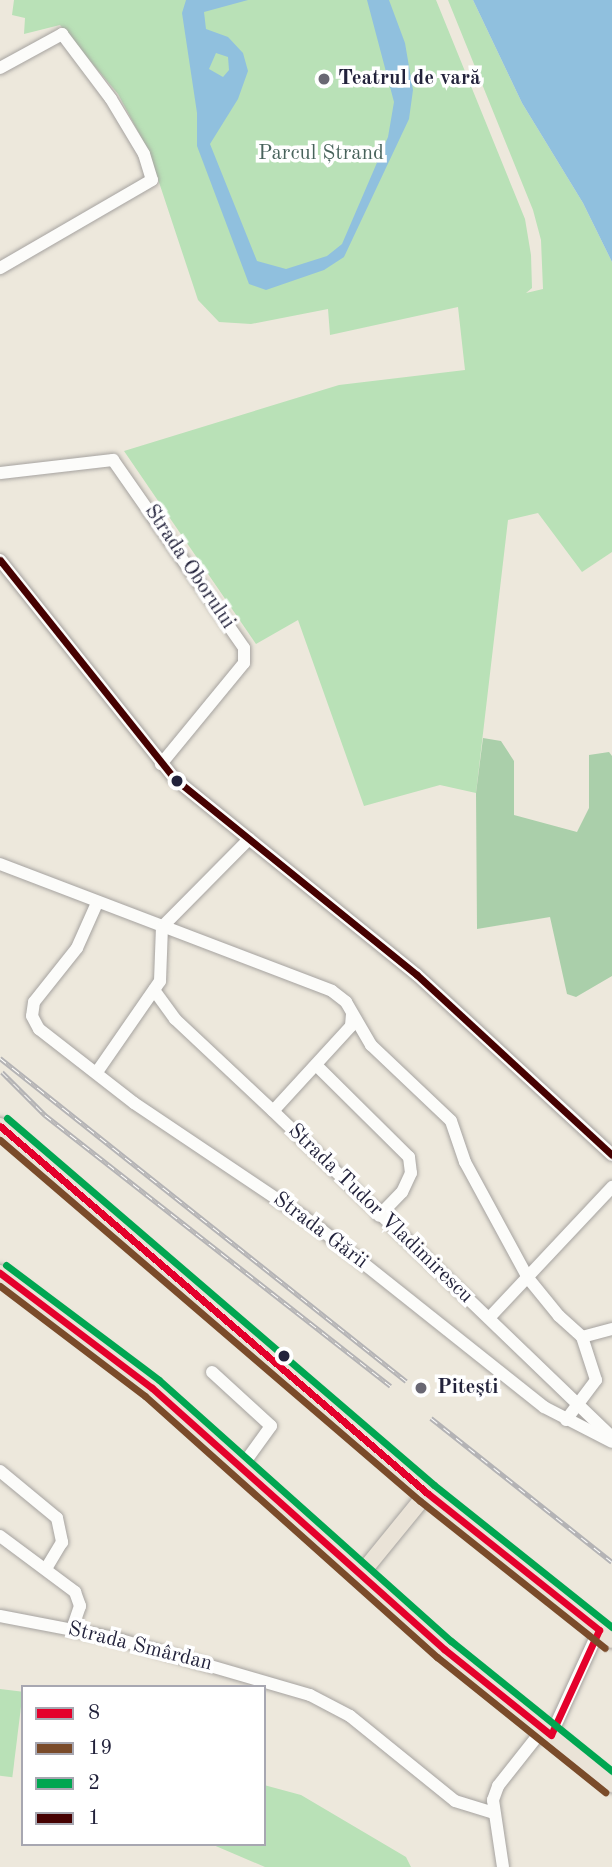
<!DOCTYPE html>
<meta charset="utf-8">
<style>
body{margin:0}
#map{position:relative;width:612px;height:1867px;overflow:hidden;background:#ede8dc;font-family:"Old Standard TT",serif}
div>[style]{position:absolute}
.green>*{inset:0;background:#b9e1b7;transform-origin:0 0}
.forest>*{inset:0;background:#aacfaa}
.water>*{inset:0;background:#90c0de}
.roads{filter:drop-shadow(0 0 2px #a6a3a0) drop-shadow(0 0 2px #a6a3a0)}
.minor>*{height:12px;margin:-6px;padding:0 6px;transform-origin:6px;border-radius:6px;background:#fcfcfa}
.major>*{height:16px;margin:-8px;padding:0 8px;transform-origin:8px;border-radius:8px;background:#eae3d7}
.rail>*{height:5px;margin-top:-2.5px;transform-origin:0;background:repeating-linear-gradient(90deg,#fff 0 8px,#b4b3b5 0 16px);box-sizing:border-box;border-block:2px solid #b4b3b5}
.bus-1>*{height:7px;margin:-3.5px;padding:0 3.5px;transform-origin:3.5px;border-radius:3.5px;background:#e4002b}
.bus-2>*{height:7px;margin:-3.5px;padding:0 3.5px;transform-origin:3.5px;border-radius:3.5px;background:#7a4b2a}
.bus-3>*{height:7px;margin:-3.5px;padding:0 3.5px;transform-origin:3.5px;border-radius:3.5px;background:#00a651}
.bus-4>*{height:7px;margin:-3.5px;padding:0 3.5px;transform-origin:3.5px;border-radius:3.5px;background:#460101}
.dots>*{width:19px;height:19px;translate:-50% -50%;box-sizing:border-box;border:4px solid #fff;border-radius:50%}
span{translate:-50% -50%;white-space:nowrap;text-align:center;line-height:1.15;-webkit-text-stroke:7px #fff;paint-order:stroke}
.poi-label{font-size:21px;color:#22223b;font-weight:700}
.left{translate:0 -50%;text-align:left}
.park-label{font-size:21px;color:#48635c}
.street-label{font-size:21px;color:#22223b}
.legend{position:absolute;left:21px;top:1685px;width:245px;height:161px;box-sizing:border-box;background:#fff;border:2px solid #a7a7b1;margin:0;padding:9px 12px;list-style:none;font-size:21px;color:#22223b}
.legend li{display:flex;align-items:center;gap:14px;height:35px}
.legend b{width:35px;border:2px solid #a7a7b1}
</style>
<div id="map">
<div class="green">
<i style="clip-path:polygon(14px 0,436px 0,525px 219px,531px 255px,532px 288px,526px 293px,543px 289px,541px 240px,533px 210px,448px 0,473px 0,522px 103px,583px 203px,612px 262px,612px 552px,582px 572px,538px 513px,508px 520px,476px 793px,440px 785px,364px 806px,298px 620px,256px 644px,124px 451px,339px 385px,465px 370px,458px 307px,330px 335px,328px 309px,251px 324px,219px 322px,198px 300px,149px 152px,118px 94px,60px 25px,24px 34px,25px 18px,12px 15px)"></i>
<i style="left:0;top:1689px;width:23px;height:86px;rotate:7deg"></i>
<i style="clip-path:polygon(264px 1785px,301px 1795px,406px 1857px,411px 1867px,265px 1867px,211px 1844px,264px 1844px)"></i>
</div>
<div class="forest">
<i style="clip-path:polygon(483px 738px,501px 741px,514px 761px,514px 815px,577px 832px,589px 808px,589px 755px,609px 752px,612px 756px,612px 976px,576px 997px,567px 994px,550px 917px,477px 929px,476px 793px)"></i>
</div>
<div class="water">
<i style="clip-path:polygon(evenodd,186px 0,248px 0,204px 12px,206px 29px,228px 37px,243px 53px,248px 71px,238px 99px,210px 144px,257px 261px,286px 269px,327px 256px,342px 244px,388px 137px,394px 102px,367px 0,389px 0,405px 43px,413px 90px,409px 119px,344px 257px,324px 270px,266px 290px,249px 284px,197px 146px,197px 113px,182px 13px,186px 0,216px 53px,228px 57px,229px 70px,223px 77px,209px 69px,216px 53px)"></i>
<i style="clip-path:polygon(473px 0,612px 0,612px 262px,583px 203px,522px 103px)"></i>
</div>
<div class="roads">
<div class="minor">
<i style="left:0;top:68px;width:71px;rotate:-28.7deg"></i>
<i style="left:62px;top:34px;width:81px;rotate:53deg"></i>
<i style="left:111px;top:99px;width:64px;rotate:59deg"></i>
<i style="left:144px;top:154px;width:27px;rotate:73deg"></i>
<i style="left:152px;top:180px;width:176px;rotate:149.9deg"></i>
<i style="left:0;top:473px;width:114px;rotate:-6.6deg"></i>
<i style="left:113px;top:460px;width:229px;rotate:55.1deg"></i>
<i style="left:244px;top:648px;width:15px;rotate:90deg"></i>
<i style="left:244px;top:663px;width:131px;rotate:129.4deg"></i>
<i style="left:0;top:560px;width:280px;rotate:51.4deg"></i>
<i style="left:175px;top:779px;width:311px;rotate:39deg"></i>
<i style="left:417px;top:975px;width:265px;rotate:42.7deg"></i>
<i style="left:0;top:864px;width:355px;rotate:20.9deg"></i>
<i style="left:332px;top:991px;width:18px;rotate:38deg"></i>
<i style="left:346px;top:1002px;width:50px;rotate:59.8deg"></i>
<i style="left:371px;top:1045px;width:110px;rotate:43.5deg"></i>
<i style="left:451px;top:1121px;width:43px;rotate:71.1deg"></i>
<i style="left:465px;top:1162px;width:132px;rotate:61.5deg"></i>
<i style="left:528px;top:1278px;width:49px;rotate:50.8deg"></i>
<i style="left:559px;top:1316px;width:31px;rotate:42deg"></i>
<i style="left:582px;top:1337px;width:31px;rotate:-15deg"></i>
<i style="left:97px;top:903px;width:49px;rotate:114deg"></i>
<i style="left:77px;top:948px;width:69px;rotate:128.5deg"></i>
<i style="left:34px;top:1002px;width:14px;rotate:98deg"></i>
<i style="left:32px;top:1016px;width:15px;rotate:62deg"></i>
<i style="left:39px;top:1029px;width:120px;rotate:37.9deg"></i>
<i style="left:134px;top:1103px;width:217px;rotate:33.9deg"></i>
<i style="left:314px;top:1224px;width:294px;rotate:38.5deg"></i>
<i style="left:544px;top:1407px;width:76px;rotate:27.2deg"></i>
<i style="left:154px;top:990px;width:36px;rotate:54deg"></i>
<i style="left:175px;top:1019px;width:134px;rotate:43.2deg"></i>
<i style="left:352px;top:1014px;width:12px;rotate:95deg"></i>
<i style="left:351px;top:1026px;width:115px;rotate:132.5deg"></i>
<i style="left:273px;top:1111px;width:470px;rotate:43.9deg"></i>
<i style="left:316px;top:1065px;width:131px;rotate:44.7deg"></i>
<i style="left:409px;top:1157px;width:16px;rotate:83deg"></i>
<i style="left:411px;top:1173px;width:21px;rotate:115deg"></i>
<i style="left:402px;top:1192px;width:33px;rotate:134deg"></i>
<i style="left:97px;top:1072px;width:111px;rotate:-55.3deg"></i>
<i style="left:160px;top:981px;width:54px;rotate:-87.9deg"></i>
<i style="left:162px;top:927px;width:124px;rotate:-45.3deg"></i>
<i style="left:489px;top:1318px;width:180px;rotate:-46.8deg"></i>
<i style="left:212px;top:1372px;width:80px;rotate:42.5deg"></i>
<i style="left:271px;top:1426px;width:49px;rotate:125.9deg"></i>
<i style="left:566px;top:1420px;width:50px;rotate:-53.1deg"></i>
<i style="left:596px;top:1380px;width:45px;rotate:-108deg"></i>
<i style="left:0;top:1471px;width:74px;rotate:39.5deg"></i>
<i style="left:57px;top:1518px;width:25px;rotate:78deg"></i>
<i style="left:62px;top:1542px;width:31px;rotate:121deg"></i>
<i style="left:0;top:1536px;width:94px;rotate:36.7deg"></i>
<i style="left:75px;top:1592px;width:15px;rotate:70deg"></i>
<i style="left:80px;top:1606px;width:24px;rotate:109deg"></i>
<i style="left:0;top:1616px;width:116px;rotate:10.9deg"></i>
<i style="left:114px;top:1638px;width:204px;rotate:16.2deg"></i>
<i style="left:310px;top:1695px;width:45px;rotate:27.7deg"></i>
<i style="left:350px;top:1716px;width:135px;rotate:39deg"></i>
<i style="left:455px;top:1801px;width:39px;rotate:17deg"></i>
<i style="left:551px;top:1735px;width:115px;rotate:-65.4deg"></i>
<i style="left:503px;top:1867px;width:68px;rotate:-98.5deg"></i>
<i style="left:493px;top:1800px;width:15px;rotate:-70deg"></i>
<i style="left:498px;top:1786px;width:73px;rotate:-51.7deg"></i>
</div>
<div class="major">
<i style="left:0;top:1126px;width:563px;rotate:40.68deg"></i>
<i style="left:427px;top:1493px;width:236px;rotate:38.5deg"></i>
<i style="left:0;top:1273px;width:191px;rotate:37.1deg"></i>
<i style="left:152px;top:1388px;width:392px;rotate:41.8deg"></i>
<i style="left:444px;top:1649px;width:216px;rotate:38.8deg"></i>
<i style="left:361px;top:1574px;width:104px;rotate:-50.8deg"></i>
</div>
</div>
<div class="rail">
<i style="left:0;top:1058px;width:519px;rotate:38.5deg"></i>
<i style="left:2px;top:1072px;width:61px;rotate:45deg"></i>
<i style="left:45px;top:1115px;width:439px;rotate:38.1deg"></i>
<i style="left:431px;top:1418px;width:231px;rotate:38.5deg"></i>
</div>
<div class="bus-1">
<i style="left:0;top:1126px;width:563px;rotate:40.68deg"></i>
<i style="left:427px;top:1493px;width:220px;rotate:38.5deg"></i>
<i style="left:599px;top:1630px;width:115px;rotate:114.6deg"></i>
<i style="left:551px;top:1735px;width:137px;rotate:-141.2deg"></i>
<i style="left:444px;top:1649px;width:392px;rotate:-138.2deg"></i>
<i style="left:152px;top:1388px;width:191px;rotate:-142.9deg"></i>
</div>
<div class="bus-2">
<i style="left:0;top:1140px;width:554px;rotate:40.68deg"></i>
<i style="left:420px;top:1501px;width:236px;rotate:38.5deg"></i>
<i style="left:0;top:1286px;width:182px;rotate:37.2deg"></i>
<i style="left:145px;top:1396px;width:392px;rotate:41.8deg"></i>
<i style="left:437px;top:1657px;width:216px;rotate:38.8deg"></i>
</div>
<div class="bus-3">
<i style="left:7px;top:1118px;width:563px;rotate:40.68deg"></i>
<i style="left:434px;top:1485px;width:228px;rotate:38.6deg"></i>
<i style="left:6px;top:1265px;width:191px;rotate:36.9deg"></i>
<i style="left:159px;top:1380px;width:392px;rotate:41.8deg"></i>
<i style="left:451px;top:1641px;width:207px;rotate:38.9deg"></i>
</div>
<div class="bus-4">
<i style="left:0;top:560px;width:280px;rotate:51.4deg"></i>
<i style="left:175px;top:779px;width:311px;rotate:39deg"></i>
<i style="left:417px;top:975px;width:265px;rotate:42.7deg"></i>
</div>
<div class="dots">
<i style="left:324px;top:79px;background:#696773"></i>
<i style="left:177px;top:781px;background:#22223b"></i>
<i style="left:284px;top:1356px;background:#22223b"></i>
<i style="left:421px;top:1388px;background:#696773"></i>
</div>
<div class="poi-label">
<span class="left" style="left:338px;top:79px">Teatrul de vară</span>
<span class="left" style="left:437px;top:1388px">Pitești</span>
</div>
<div class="park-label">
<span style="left:321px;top:154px">Parcul Ștrand</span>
</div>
<div class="street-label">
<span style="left:189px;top:567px;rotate:56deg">Strada Oborului</span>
<span style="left:380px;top:1214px;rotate:44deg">Strada Tudor Vladimirescu</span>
<span style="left:320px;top:1231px;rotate:37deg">Strada Gării</span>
<span style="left:140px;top:1647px;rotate:14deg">Strada Smârdan</span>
</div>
<ul class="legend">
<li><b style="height:9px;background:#e4002b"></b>8</li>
<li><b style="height:9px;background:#7a4b2a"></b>19</li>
<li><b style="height:9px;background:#00a651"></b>2</li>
<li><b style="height:9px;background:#460101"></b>1</li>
</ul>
</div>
